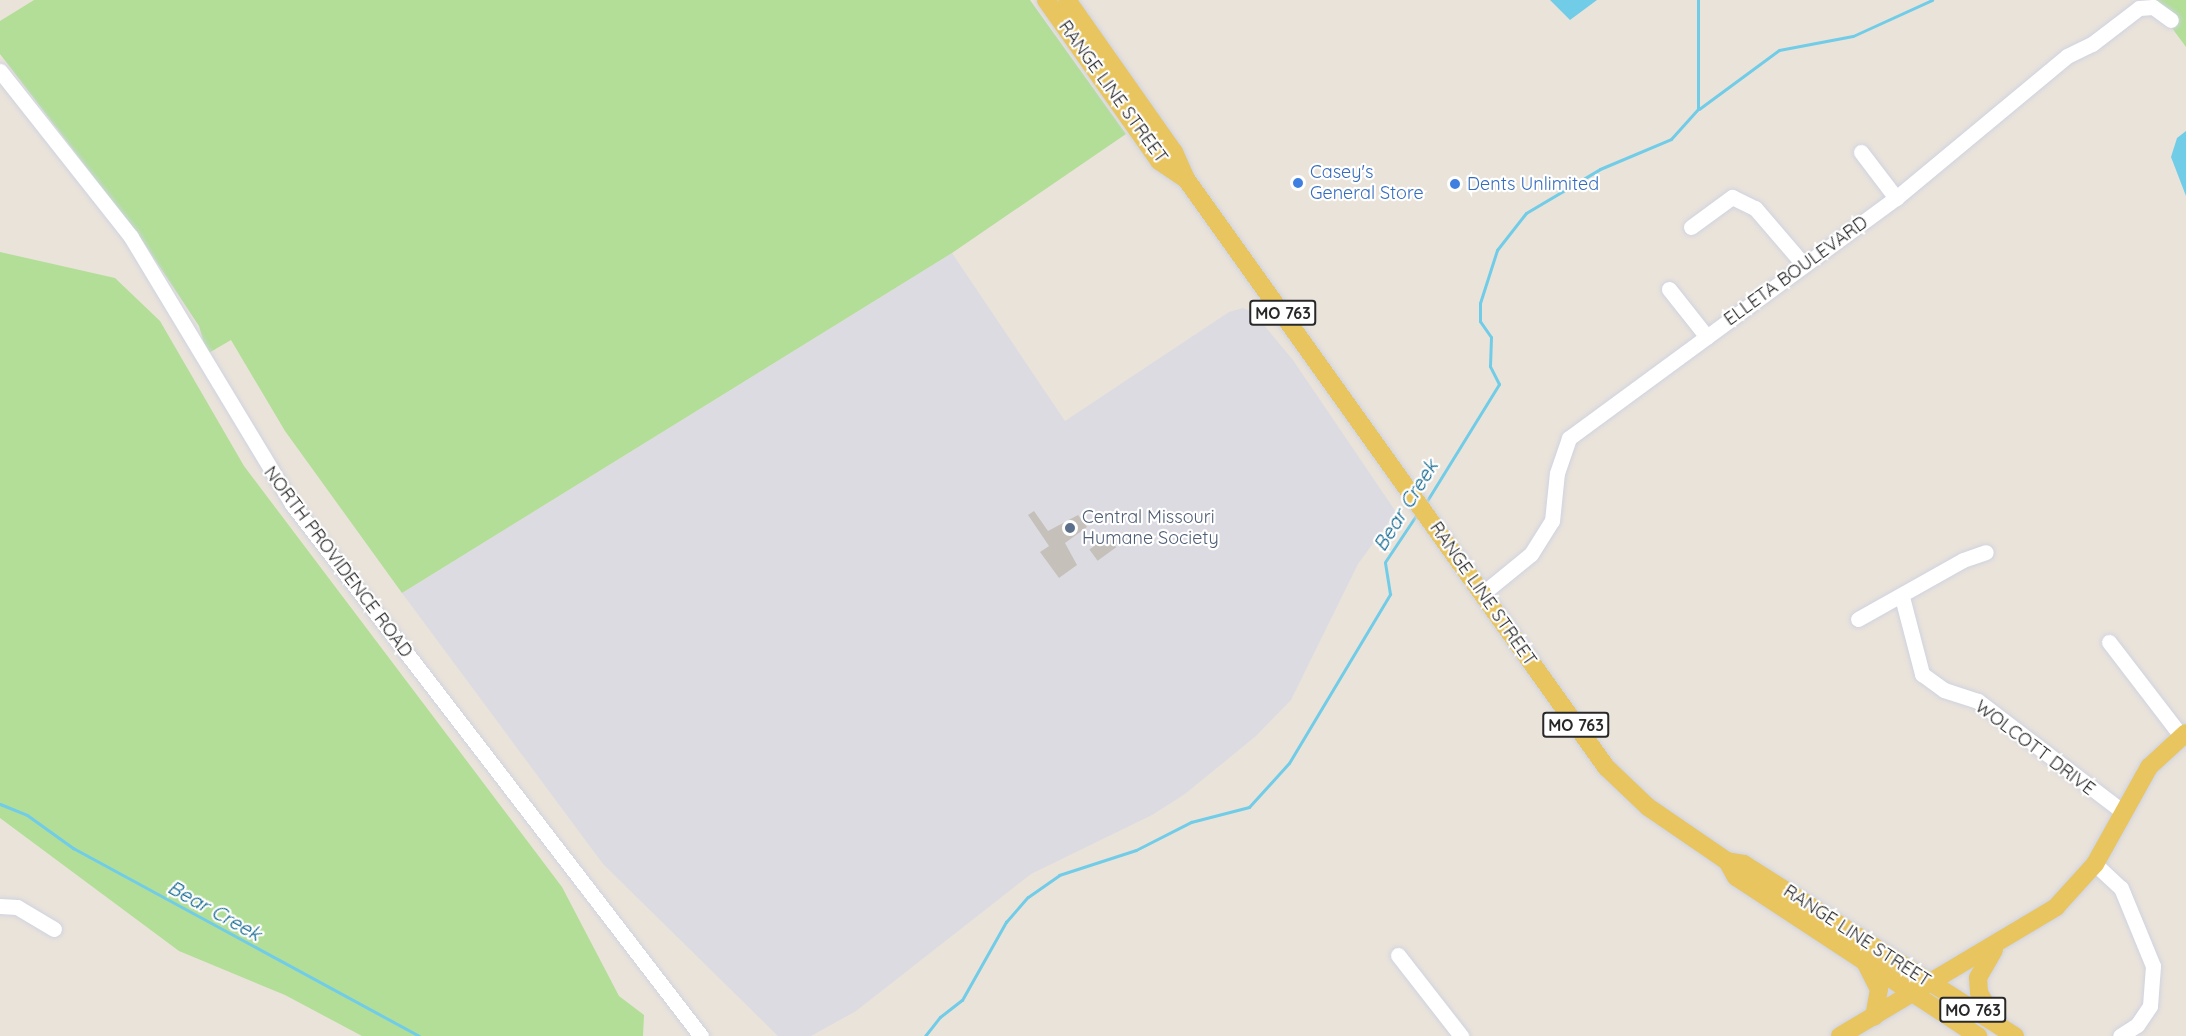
<!DOCTYPE html>
<style>
body{margin:0}
#map{position:relative;width:2186px;height:1036px;overflow:hidden;background:#eae3da;font-family:Quicksand,sans-serif}
div>[style]{position:absolute}
.industrial>*{inset:0;background:#dddbe2}
.green>*{inset:0;background:#b2de98}
.water>*{inset:0;background:#71cce8}
.stream>*{height:3px;margin:-1.5px;padding:0 1.5px;transform-origin:1.5px;border-radius:1.5px;background:#71cce8}
.building>*{inset:0;background:#c5c0ba;transform-origin:0 0}
.roads{filter:drop-shadow(0 0 2px #cfd3e0) drop-shadow(0 0 2px #cfd3e0)}
.minor>*{height:15px;margin:-7.5px;padding:0 7.5px;transform-origin:7.5px;border-radius:7.5px;background:#fff}
.major>*{height:18px;margin:-9px;padding:0 9px;transform-origin:9px;border-radius:9px;background:#e9c560}
.dots>*{width:16px;height:16px;translate:-50% -50%;box-sizing:border-box;border:3px solid #fff;border-radius:50%}
span{translate:-50% -50%;white-space:nowrap;text-align:center;line-height:1.15;-webkit-text-stroke:4.5px #fff;paint-order:stroke}
.shield-label span{padding:2px 4px;background:#fff;border:2px solid;border-radius:4px;-webkit-text-stroke-width:0}
.shield-label{font-size:16px;color:#282828;font-weight:700}
.street-label{font-size:18px;color:#282828}
.shop-label{font-size:18px;color:#366cbe}
.left{translate:0 -50%;text-align:left}
.service-label{font-size:18px;color:#4e5e75}
.water-label{font-size:20px;color:#136991;font-style:italic}
</style>
<div id="map">
<div class="industrial">
<i style="clip-path:polygon(952px 253px,1065px 421px,1229px 312px,1243px 308px,1253px 312px,1293px 360px,1396px 512px,1358px 564px,1291px 700px,1256px 736px,1185px 794px,1152px 815px,1031px 874px,856px 1011px,811px 1036px,778px 1036px,603px 864px,402px 593px)"></i>
</div>
<div class="green">
<i style="clip-path:polygon(34px 0,1030px 0,1126px 134px,952px 253px,402px 593px,285px 431px,231px 340px,207px 354px,199px 326px,142px 240px,0 54px,0 21px)"></i>
<i style="clip-path:polygon(2151px 0,2186px 0,2186px 47px,2158px 9px)"></i>
<i style="clip-path:polygon(0 252px,115px 278px,160px 321px,244px 466px,562px 887px,619px 996px,644px 1015px,643px 1036px,362px 1036px,285px 995px,179px 951px,0 818px)"></i>
</div>
<div class="water">
<i style="clip-path:polygon(1550px 0,1597px 0,1570px 20px)"></i>
<i style="clip-path:polygon(2186px 131px,2186px 196px,2171px 157px,2177px 138px)"></i>
</div>
<div class="stream">
<i style="left:1699px;top:109px;width:99px;rotate:-36.4deg"></i>
<i style="left:1779px;top:50px;width:75px;rotate:-10.7deg"></i>
<i style="left:1853px;top:36px;width:87px;rotate:-24.5deg"></i>
<i style="left:1425px;top:504px;width:141px;rotate:-58.3deg"></i>
<i style="left:1499px;top:384px;width:20px;rotate:-117deg"></i>
<i style="left:1490px;top:366px;width:29px;rotate:-88deg"></i>
<i style="left:1491px;top:337px;width:19px;rotate:-125deg"></i>
<i style="left:1480px;top:321px;width:18px;rotate:-90deg"></i>
<i style="left:1480px;top:303px;width:56px;rotate:-72.2deg"></i>
<i style="left:1497px;top:250px;width:47px;rotate:-51.9deg"></i>
<i style="left:1526px;top:213px;width:86px;rotate:-30.7deg"></i>
<i style="left:1600px;top:169px;width:77px;rotate:-22.9deg"></i>
<i style="left:1671px;top:139px;width:40px;rotate:-48deg"></i>
<i style="left:1698px;top:109px;width:109px;rotate:-90deg"></i>
<i style="left:0;top:804px;width:29px;rotate:22deg"></i>
<i style="left:27px;top:815px;width:57px;rotate:35.7deg"></i>
<i style="left:73px;top:848px;width:394px;rotate:28.5deg"></i>
<i style="left:925px;top:1036px;width:24px;rotate:-52deg"></i>
<i style="left:940px;top:1017px;width:28px;rotate:-38deg"></i>
<i style="left:962px;top:1000px;width:90px;rotate:-60.6deg"></i>
<i style="left:1006px;top:922px;width:33px;rotate:-49deg"></i>
<i style="left:1028px;top:897px;width:38px;rotate:-35deg"></i>
<i style="left:1059px;top:875px;width:81px;rotate:-18deg"></i>
<i style="left:1136px;top:850px;width:62px;rotate:-27deg"></i>
<i style="left:1191px;top:822px;width:60px;rotate:-14.5deg"></i>
<i style="left:1249px;top:807px;width:59px;rotate:-47.7deg"></i>
<i style="left:1289px;top:763px;width:197px;rotate:-59.1deg"></i>
<i style="left:1390px;top:594px;width:32px;rotate:-99deg"></i>
<i style="left:1385px;top:562px;width:58px;rotate:-56.3deg"></i>
</div>
<div class="building">
<i style="clip-path:polygon(1034px 511px,1048px 531px,1078px 515px,1087px 527px,1065px 543px,1077px 565px,1059px 578px,1040px 552px,1049px 546px,1028px 515px)"></i>
<i style="left:1108px;top:536px;width:14px;height:23px;rotate:54deg"></i>
</div>
<div class="roads">
<div class="minor">
<i style="left:0;top:71px;width:211px;rotate:51.7deg"></i>
<i style="left:131px;top:237px;width:312px;rotate:58.9deg"></i>
<i style="left:292px;top:504px;width:671px;rotate:52.45deg"></i>
<i style="left:1861px;top:152px;width:58px;rotate:52.7deg"></i>
<i style="left:1691px;top:227px;width:51px;rotate:-36.2deg"></i>
<i style="left:1732px;top:197px;width:25px;rotate:26deg"></i>
<i style="left:1755px;top:208px;width:74px;rotate:49.4deg"></i>
<i style="left:1669px;top:289px;width:61px;rotate:51.6deg"></i>
<i style="left:1482px;top:594px;width:63px;rotate:-39.2deg"></i>
<i style="left:1531px;top:554px;width:39px;rotate:-58deg"></i>
<i style="left:1552px;top:521px;width:48px;rotate:-84.1deg"></i>
<i style="left:1557px;top:473px;width:37px;rotate:-71deg"></i>
<i style="left:1569px;top:438px;width:406px;rotate:-36.3deg"></i>
<i style="left:1896px;top:198px;width:222px;rotate:-39.7deg"></i>
<i style="left:2067px;top:56px;width:28px;rotate:-26deg"></i>
<i style="left:2092px;top:44px;width:59px;rotate:-37.5deg"></i>
<i style="left:2139px;top:8px;width:14px;rotate:-4deg"></i>
<i style="left:2153px;top:7px;width:22px;rotate:36deg"></i>
<i style="left:1902px;top:597px;width:80px;rotate:75.4deg"></i>
<i style="left:1922px;top:674px;width:27px;rotate:36deg"></i>
<i style="left:1944px;top:690px;width:36px;rotate:18deg"></i>
<i style="left:1978px;top:701px;width:181px;rotate:37.4deg"></i>
<i style="left:1858px;top:619px;width:120px;rotate:-29.3deg"></i>
<i style="left:1963px;top:560px;width:24px;rotate:-19deg"></i>
<i style="left:2109px;top:642px;width:120px;rotate:52.5deg"></i>
<i style="left:2095px;top:864px;width:35px;rotate:43deg"></i>
<i style="left:2121px;top:888px;width:84px;rotate:67.7deg"></i>
<i style="left:2153px;top:966px;width:40px;rotate:94.3deg"></i>
<i style="left:2150px;top:1006px;width:23px;rotate:124deg"></i>
<i style="left:2137px;top:1025px;width:20px;rotate:147deg"></i>
<i style="left:0;top:906px;width:17px;rotate:3deg"></i>
<i style="left:17px;top:907px;width:43px;rotate:30.7deg"></i>
<i style="left:1398px;top:955px;width:103px;rotate:52.1deg"></i>
</div>
<div class="major">
<i style="left:1046px;top:0;width:197px;rotate:54.9deg"></i>
<i style="left:1159px;top:161px;width:30px;rotate:34deg"></i>
<i style="left:1067px;top:0;width:186px;rotate:54.9deg"></i>
<i style="left:1174px;top:152px;width:30px;rotate:66deg"></i>
<i style="left:1186px;top:179px;width:723px;rotate:54.46deg"></i>
<i style="left:1606px;top:767px;width:58px;rotate:43.6deg"></i>
<i style="left:1648px;top:807px;width:96px;rotate:34.4deg"></i>
<i style="left:1727px;top:861px;width:18px;rotate:61deg"></i>
<i style="left:1736px;top:877px;width:290px;rotate:33.3deg"></i>
<i style="left:1727px;top:861px;width:17px;rotate:10deg"></i>
<i style="left:1744px;top:864px;width:321px;rotate:32.4deg"></i>
<i style="left:1994px;top:950px;width:32px;rotate:120deg"></i>
<i style="left:1978px;top:978px;width:15px;rotate:86deg"></i>
<i style="left:1979px;top:993px;width:33px;rotate:59deg"></i>
<i style="left:1866px;top:964px;width:28px;rotate:63deg"></i>
<i style="left:1879px;top:989px;width:28px;rotate:100deg"></i>
<i style="left:1840px;top:1036px;width:252px;rotate:-30.8deg"></i>
<i style="left:2056px;top:907px;width:58px;rotate:-47.8deg"></i>
<i style="left:2095px;top:864px;width:111px;rotate:-60.9deg"></i>
<i style="left:2149px;top:767px;width:50px;rotate:-42.6deg"></i>
</div>
</div>
<div class="dots">
<i style="left:1298px;top:183px;background:#3f7fe0"></i>
<i style="left:1455px;top:184px;background:#3f7fe0"></i>
<i style="left:1070px;top:528px;background:#5c6f8a"></i>
</div>
<div class="shield-label">
<span style="left:1283px;top:313px">MO 763</span>
<span style="left:1576px;top:725px">MO 763</span>
<span style="left:1973px;top:1010px">MO 763</span>
</div>
<div class="street-label">
<span style="left:1113px;top:92px;rotate:54deg">RANGE LINE STREET</span>
<span style="left:1796px;top:271px;rotate:-36deg">ELLETA BOULEVARD</span>
<span style="left:338px;top:562px;rotate:53deg">NORTH PROVIDENCE ROAD</span>
<span style="left:1483px;top:594px;rotate:55deg">RANGE LINE STREET</span>
<span style="left:2035px;top:748px;rotate:37deg">WOLCOTT DRIVE</span>
<span style="left:1857px;top:936px;rotate:33deg">RANGE LINE STREET</span>
</div>
<div class="shop-label">
<span class="left" style="left:1310px;top:183px">Casey's<br>General Store</span>
<span class="left" style="left:1467px;top:184px">Dents Unlimited</span>
</div>
<div class="service-label">
<span class="left" style="left:1082px;top:528px">Central Missouri<br>Humane Society</span>
</div>
<div class="water-label">
<span style="left:1405px;top:505px;rotate:-58deg">Bear Creek</span>
<span style="left:215px;top:910px;rotate:29deg">Bear Creek</span>
</div>
</div>
